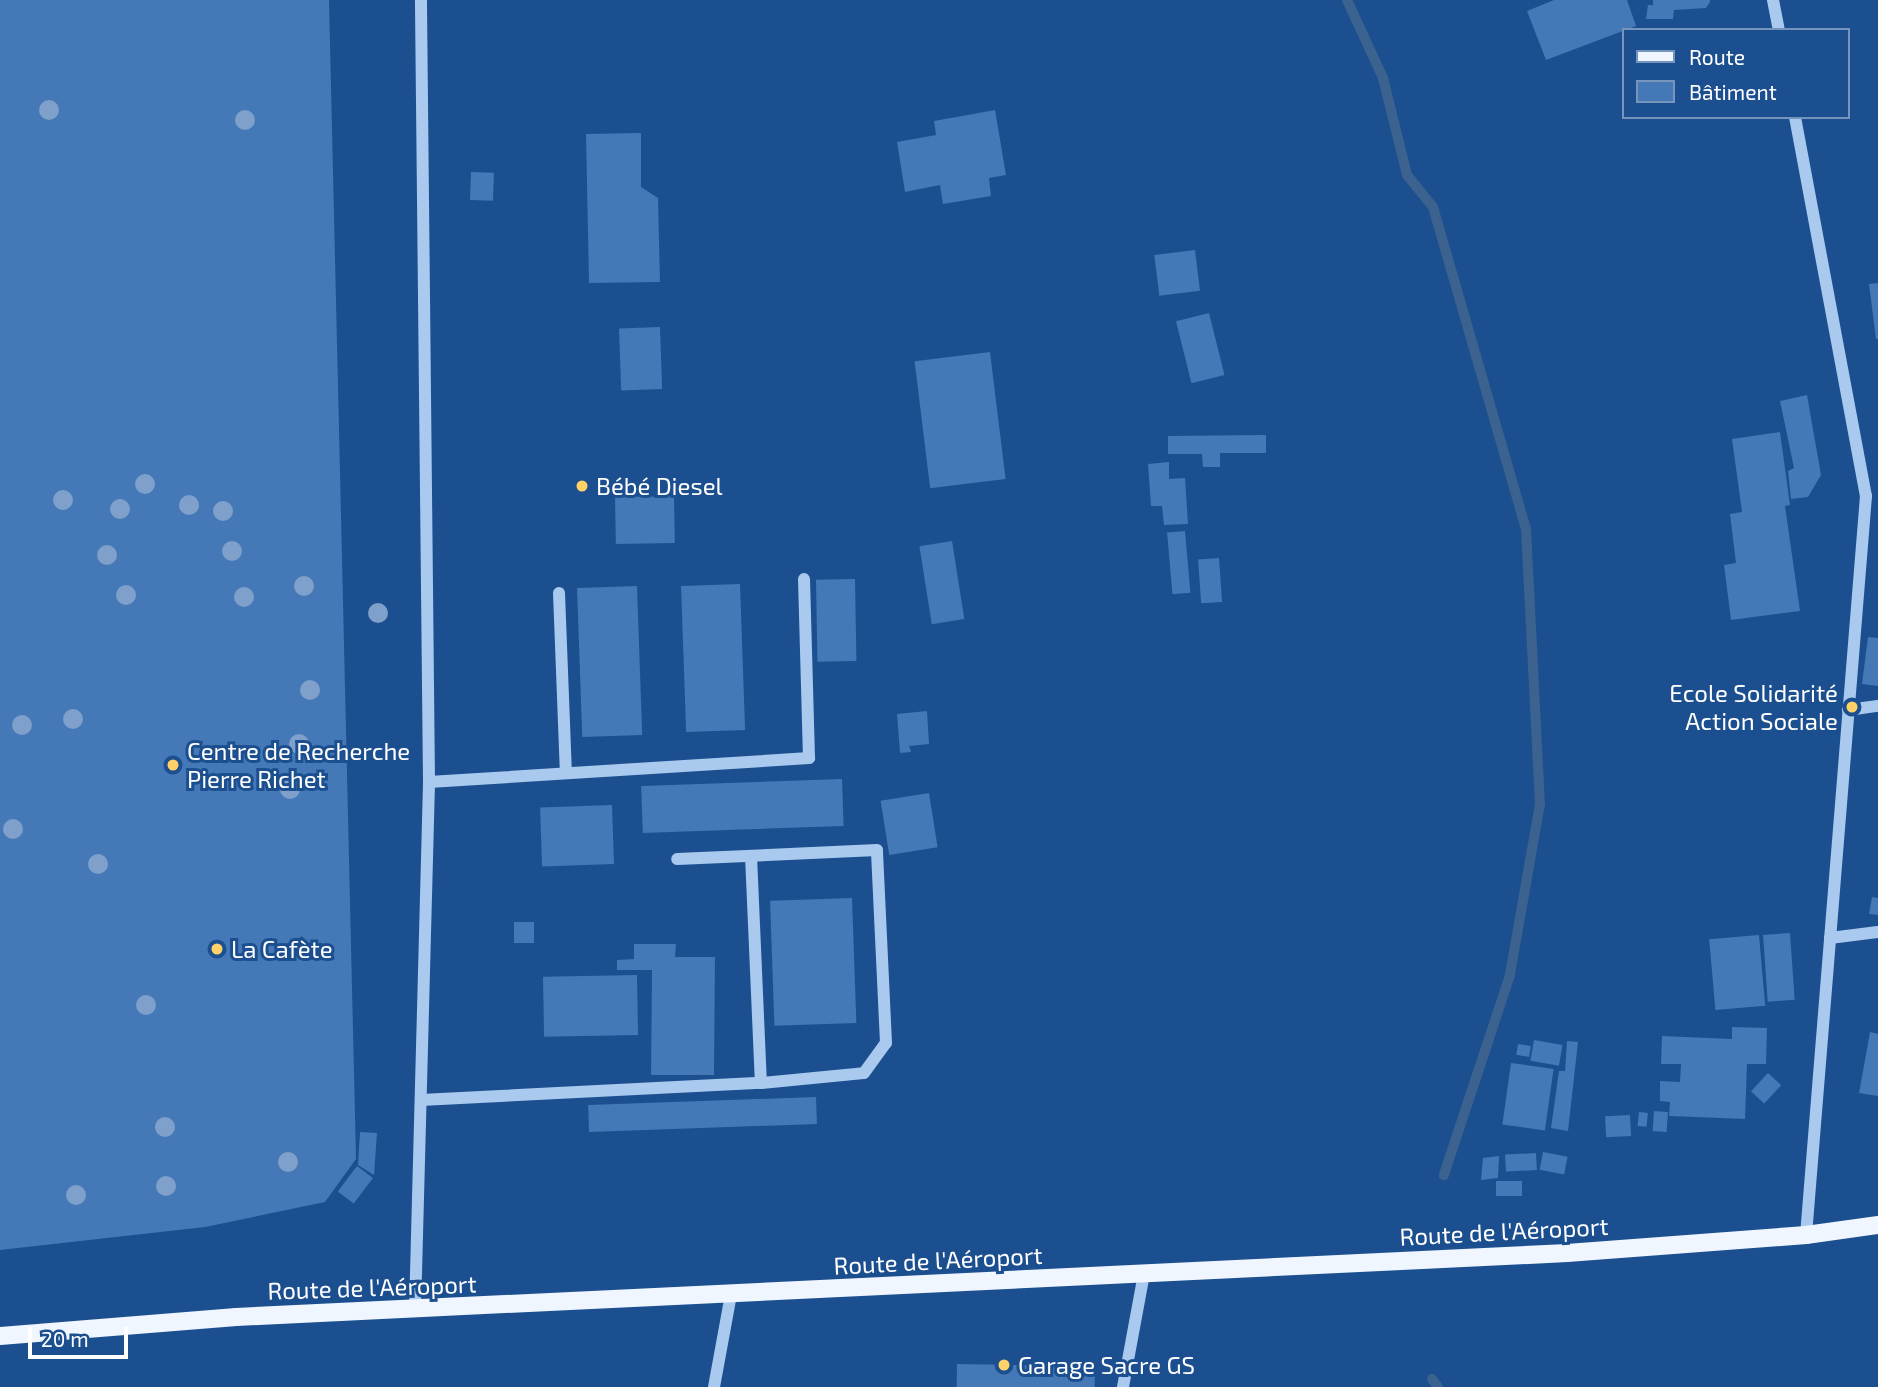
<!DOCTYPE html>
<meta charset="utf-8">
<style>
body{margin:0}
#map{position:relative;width:1878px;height:1387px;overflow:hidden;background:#1b4f8f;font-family:"Exo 2",sans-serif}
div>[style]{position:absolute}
.stream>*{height:10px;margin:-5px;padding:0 5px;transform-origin:5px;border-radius:5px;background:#3c6290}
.building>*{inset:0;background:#4478b7;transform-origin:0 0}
.minor>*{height:12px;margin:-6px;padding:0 6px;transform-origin:6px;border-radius:6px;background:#a9c9ee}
.major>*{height:18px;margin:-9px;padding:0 9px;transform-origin:9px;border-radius:9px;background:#f0f6ff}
.trees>*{width:20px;height:20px;margin:-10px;border-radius:50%;background:#7ea0ca}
.dots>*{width:19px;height:19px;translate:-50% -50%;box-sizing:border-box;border:4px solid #1b4f8f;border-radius:50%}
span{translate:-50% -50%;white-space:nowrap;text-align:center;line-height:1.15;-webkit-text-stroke:6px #1b4f8f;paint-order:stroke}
.poi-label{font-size:24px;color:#fff}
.left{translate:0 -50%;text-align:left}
.right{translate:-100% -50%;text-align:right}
.street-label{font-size:24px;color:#fff}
.legend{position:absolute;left:1622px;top:28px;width:228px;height:91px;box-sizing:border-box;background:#1b4f8f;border:2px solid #7695bc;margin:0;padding:9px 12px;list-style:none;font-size:21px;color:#fff}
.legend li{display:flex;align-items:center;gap:14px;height:35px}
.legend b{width:35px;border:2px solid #7695bc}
.scale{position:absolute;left:28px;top:1327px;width:100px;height:32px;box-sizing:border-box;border:4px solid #fff;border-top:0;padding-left:9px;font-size:21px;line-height:24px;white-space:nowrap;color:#fff;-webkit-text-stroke:5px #1b4f8f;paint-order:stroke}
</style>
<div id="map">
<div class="stream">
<i style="left:1347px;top:0;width:86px;rotate:65.2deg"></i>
<i style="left:1383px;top:78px;width:100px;rotate:76.1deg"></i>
<i style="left:1407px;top:175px;width:41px;rotate:50.9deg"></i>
<i style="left:1433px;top:207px;width:335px;rotate:73.9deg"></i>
<i style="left:1526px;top:529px;width:275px;rotate:87.1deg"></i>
<i style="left:1540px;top:804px;width:174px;rotate:100deg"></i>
<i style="left:1510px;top:975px;width:211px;rotate:108.3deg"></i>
<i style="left:1432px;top:1379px;width:10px;rotate:53deg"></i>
</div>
<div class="building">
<i style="clip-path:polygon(0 0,329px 0,356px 1159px,325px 1202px,205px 1227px,0 1250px)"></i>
<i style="clip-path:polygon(1554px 0,1627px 0,1636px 26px,1546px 60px,1527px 11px)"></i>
<i style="clip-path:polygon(1653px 0,1710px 0,1710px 2px,1706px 8px,1674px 10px,1673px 19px,1646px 19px,1648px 5px,1653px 5px)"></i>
<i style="clip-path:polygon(995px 110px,1006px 175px,989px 178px,991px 196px,943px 204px,940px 185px,905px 192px,897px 142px,936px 135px,934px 121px)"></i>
<i style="clip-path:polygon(641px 133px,641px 187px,658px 198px,660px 282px,589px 283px,586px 134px)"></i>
<i style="left:471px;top:172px;width:23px;height:28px;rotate:2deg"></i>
<i style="left:1195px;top:250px;width:41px;height:41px;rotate:83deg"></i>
<i style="clip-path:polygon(1878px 283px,1878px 339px,1876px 339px,1869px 284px)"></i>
<i style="left:1209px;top:313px;width:64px;height:34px;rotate:76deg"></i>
<i style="left:660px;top:327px;width:62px;height:41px;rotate:88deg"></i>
<i style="left:990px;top:352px;width:128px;height:76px;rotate:83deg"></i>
<i style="clip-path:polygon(1807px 395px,1821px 475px,1808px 497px,1791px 499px,1788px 471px,1794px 468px,1780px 401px)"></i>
<i style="clip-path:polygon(1780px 432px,1790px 505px,1785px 506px,1800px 611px,1731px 620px,1724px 565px,1736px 563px,1730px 514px,1742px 512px,1732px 439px)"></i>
<i style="clip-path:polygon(1266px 435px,1266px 453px,1220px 453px,1220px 467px,1203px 467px,1202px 454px,1168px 454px,1168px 436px)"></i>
<i style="clip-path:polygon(1169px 462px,1169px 479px,1185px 478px,1188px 524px,1164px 525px,1162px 506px,1151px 506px,1148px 464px)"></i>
<i style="left:674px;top:496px;width:47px;height:59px;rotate:89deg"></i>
<i style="left:1185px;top:531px;width:62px;height:18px;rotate:85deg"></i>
<i style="left:952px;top:541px;width:79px;height:33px;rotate:81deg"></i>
<i style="left:1219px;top:558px;width:44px;height:21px;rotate:86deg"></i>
<i style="left:855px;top:579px;width:82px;height:39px;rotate:89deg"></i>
<i style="left:740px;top:584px;width:146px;height:59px;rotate:88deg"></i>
<i style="left:637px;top:586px;width:149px;height:60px;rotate:88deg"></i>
<i style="clip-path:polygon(1868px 637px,1878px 638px,1878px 686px,1862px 684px)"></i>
<i style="clip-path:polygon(927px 711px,929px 744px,909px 746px,911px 752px,900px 753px,897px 714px)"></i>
<i style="left:842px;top:779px;width:47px;height:201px;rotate:88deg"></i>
<i style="left:929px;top:793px;width:55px;height:49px;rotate:81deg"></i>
<i style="left:612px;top:805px;width:59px;height:72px;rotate:88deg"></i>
<i style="clip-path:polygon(1872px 897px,1878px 898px,1878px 915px,1869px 914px)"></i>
<i style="left:852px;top:898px;width:125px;height:82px;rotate:88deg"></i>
<i style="left:514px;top:922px;width:20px;height:21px"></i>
<i style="left:1790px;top:933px;width:67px;height:27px;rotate:86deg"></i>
<i style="left:1759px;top:935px;width:71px;height:50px;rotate:85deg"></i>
<i style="clip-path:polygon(634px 944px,676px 944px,675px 957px,715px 957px,714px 1075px,651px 1075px,652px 970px,617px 970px,617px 960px,634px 959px)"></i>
<i style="left:637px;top:975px;width:60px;height:94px;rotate:89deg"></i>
<i style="clip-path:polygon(1732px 1027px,1767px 1028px,1766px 1064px,1747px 1064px,1745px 1119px,1669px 1116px,1670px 1102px,1660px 1101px,1660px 1081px,1680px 1082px,1681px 1064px,1661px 1064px,1662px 1036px,1732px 1039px)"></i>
<i style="clip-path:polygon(1870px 1032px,1878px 1034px,1878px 1096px,1859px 1093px)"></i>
<i style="left:1534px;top:1040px;width:29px;height:21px;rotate:10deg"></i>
<i style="clip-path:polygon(1567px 1041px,1578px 1042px,1568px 1131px,1551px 1128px,1559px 1071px,1565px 1071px)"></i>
<i style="left:1518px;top:1044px;width:13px;height:11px;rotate:9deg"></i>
<i style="left:1511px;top:1063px;width:43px;height:62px;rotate:8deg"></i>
<i style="left:1768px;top:1073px;width:18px;height:25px;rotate:43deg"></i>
<i style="left:816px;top:1097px;width:27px;height:228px;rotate:88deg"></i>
<i style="left:1654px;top:1111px;width:14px;height:20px;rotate:4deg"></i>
<i style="left:1639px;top:1112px;width:9px;height:14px;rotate:6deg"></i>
<i style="left:1630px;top:1115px;width:21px;height:25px;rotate:87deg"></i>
<i style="clip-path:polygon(360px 1132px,377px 1133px,374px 1175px,358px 1165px)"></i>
<i style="left:1543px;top:1152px;width:25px;height:18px;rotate:11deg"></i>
<i style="left:1536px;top:1153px;width:17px;height:31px;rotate:87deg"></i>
<i style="clip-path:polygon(1499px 1156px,1498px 1178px,1481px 1180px,1483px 1158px)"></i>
<i style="left:357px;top:1166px;width:20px;height:32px;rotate:37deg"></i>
<i style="left:1496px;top:1181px;width:26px;height:15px"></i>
<i style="left:957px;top:1364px;width:138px;height:23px;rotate:1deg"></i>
</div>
<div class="minor">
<i style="left:1773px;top:0;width:31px;rotate:79deg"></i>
<i style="left:1795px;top:117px;width:386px;rotate:79.4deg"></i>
<i style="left:1866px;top:496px;width:741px;rotate:94.64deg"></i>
<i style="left:559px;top:593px;width:180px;rotate:87.8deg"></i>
<i style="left:1848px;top:710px;width:30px;rotate:-8deg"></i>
<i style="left:429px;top:782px;width:381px;rotate:-3.6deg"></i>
<i style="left:809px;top:758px;width:179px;rotate:-91.6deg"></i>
<i style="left:751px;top:856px;width:227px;rotate:87.5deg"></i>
<i style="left:1830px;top:938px;width:48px;rotate:-7.1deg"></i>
<i style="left:421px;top:1100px;width:340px;rotate:-2.9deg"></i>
<i style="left:761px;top:1083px;width:103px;rotate:-5.5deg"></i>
<i style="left:864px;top:1073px;width:37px;rotate:-54deg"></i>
<i style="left:886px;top:1043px;width:193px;rotate:-92.7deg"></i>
<i style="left:877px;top:850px;width:200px;rotate:177.4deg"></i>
<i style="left:415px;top:1311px;width:529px;rotate:-88.48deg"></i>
<i style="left:429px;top:782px;width:782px;rotate:-90.59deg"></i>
<i style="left:714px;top:1387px;width:95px;rotate:-79.6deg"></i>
<i style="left:1123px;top:1387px;width:115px;rotate:-79.5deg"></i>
</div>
<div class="major">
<i style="left:0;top:1336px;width:237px;rotate:-4.6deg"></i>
<i style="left:236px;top:1317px;width:1333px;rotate:-2.75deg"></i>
<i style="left:1567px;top:1253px;width:240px;rotate:-4.3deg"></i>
<i style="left:1806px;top:1235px;width:73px;rotate:-7.9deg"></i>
</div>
<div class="trees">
<i style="left:49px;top:110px"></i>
<i style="left:245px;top:120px"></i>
<i style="left:145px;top:484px"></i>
<i style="left:63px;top:500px"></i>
<i style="left:189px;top:505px"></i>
<i style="left:120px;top:509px"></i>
<i style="left:223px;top:511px"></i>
<i style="left:232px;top:551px"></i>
<i style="left:107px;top:555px"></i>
<i style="left:304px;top:586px"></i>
<i style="left:126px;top:595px"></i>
<i style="left:244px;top:597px"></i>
<i style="left:378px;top:613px"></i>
<i style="left:310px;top:690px"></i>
<i style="left:73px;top:719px"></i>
<i style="left:22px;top:725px"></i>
<i style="left:299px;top:744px"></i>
<i style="left:290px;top:789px"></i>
<i style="left:13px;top:829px"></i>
<i style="left:98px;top:864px"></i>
<i style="left:146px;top:1005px"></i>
<i style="left:165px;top:1127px"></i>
<i style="left:288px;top:1162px"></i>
<i style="left:166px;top:1186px"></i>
<i style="left:76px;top:1195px"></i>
</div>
<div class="dots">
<i style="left:582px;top:486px;background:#ffd166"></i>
<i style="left:1852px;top:707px;background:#ffd166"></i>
<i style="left:173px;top:765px;background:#ffd166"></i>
<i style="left:217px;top:949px;background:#ffd166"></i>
<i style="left:1004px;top:1365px;background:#ffd166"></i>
</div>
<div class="poi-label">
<span class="left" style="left:596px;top:486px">Bébé Diesel</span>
<span class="right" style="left:1838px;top:707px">Ecole Solidarité<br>Action Sociale</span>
<span class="left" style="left:187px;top:765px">Centre de Recherche<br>Pierre Richet</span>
<span class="left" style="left:231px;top:949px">La Cafète</span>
<span class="left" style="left:1018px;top:1365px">Garage Sacre GS</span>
</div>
<div class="street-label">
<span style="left:1504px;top:1231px;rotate:-3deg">Route de l'Aéroport</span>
<span style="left:938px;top:1260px;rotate:-3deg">Route de l'Aéroport</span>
<span style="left:372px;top:1287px;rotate:-2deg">Route de l'Aéroport</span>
</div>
<ul class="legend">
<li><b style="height:9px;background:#f0f6ff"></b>Route</li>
<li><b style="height:19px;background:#4478b7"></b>Bâtiment</li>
</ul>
<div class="scale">20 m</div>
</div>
